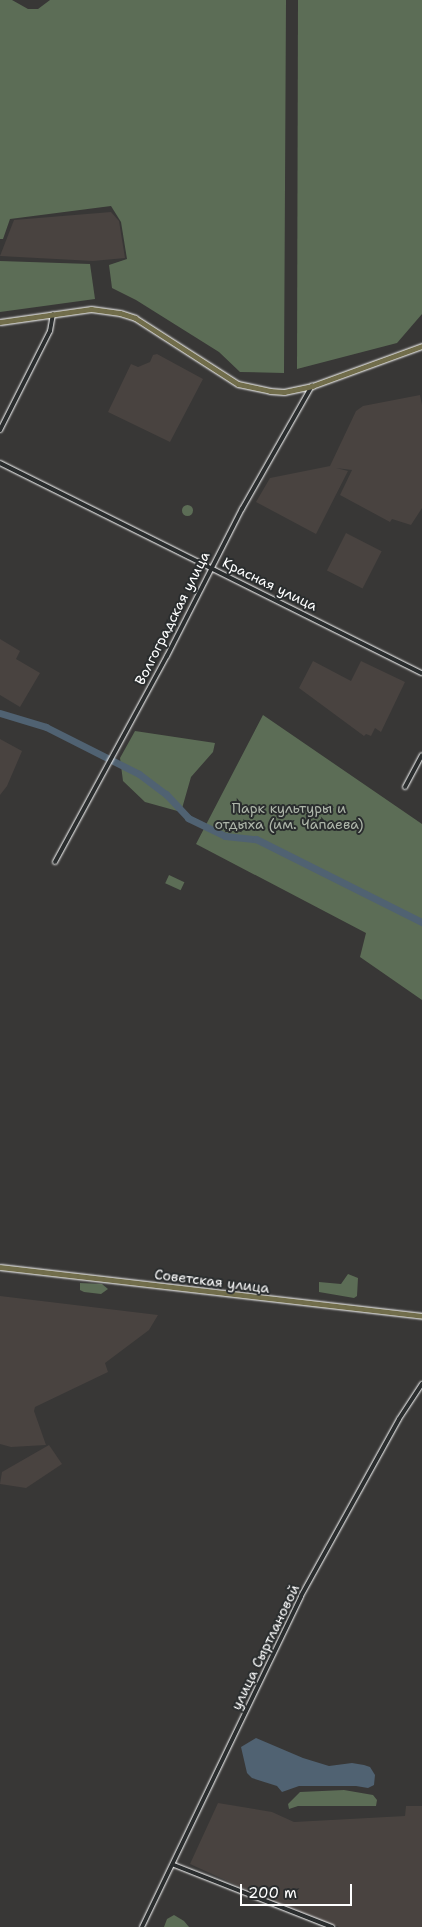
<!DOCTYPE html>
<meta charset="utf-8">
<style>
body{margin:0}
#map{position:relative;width:422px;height:1927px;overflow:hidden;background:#383736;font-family:"Shantell Sans",sans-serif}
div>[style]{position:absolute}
.built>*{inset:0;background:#494340;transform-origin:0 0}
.green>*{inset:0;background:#5c6d56;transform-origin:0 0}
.round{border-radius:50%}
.water>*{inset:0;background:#506272}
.river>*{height:7px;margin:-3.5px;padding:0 3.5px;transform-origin:3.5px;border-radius:3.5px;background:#506272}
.roads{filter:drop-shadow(0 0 1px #fff) drop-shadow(0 0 1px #fff)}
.minor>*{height:4px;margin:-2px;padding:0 2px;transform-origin:2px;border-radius:2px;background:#2a2d2e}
.major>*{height:5px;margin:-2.5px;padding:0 2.5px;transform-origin:2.5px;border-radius:2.5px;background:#716d4b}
span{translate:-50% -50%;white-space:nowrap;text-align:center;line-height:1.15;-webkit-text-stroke:4px #2a2d2e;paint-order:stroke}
.street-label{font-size:14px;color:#fff}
.park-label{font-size:14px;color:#aeb6aa}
.scale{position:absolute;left:240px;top:1884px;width:112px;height:22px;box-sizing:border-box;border:2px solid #fff;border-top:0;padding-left:6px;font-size:15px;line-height:18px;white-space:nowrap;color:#fff;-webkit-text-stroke:4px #2a2d2e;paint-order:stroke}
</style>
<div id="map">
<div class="built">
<i style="clip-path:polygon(111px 212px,119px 221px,125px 258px,93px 261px,0 256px,14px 220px)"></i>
<i style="clip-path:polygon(157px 354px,203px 379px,170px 442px,108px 412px,131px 364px,138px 367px,150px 362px,153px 355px)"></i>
<i style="clip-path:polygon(420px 395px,422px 405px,422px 508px,411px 525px,392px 519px,390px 522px,340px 495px,352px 470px,336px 468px,348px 471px,316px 534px,256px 502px,270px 478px,330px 466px,356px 411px,363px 406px)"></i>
<i style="left:346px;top:533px;width:40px;height:42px;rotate:27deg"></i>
<i style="clip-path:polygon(0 639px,20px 651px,16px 659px,40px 673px,20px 707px,0 695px)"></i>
<i style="clip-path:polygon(313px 661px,351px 681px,361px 661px,405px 682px,381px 732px,375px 728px,371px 736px,366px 734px,364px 736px,299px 688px)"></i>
<i style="clip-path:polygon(0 739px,22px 751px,7px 786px,0 795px)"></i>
<i style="clip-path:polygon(0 1296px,158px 1315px,149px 1330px,105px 1363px,108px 1372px,35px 1407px,34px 1411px,46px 1445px,11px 1447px,0 1444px)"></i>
<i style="clip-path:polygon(49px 1445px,62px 1464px,26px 1488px,0 1484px,2px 1472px)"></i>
<i style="clip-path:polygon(218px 1803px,272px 1812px,294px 1822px,405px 1816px,406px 1806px,422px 1806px,422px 1927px,339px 1927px,269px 1900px,190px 1864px)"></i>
</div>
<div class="green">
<i style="clip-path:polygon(0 0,12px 0,28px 9px,38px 9px,50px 0,286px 0,284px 373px,240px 372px,219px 352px,136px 300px,112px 288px,109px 265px,127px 259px,121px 222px,111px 206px,10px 219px,3px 239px,0 239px)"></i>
<i style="clip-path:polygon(298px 0,422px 0,422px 314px,397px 343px,297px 369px)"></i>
<i style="clip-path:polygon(0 261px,90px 264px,95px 299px,0 312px)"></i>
<i class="round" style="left:181.5px;top:504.5px;width:11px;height:11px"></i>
<i style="clip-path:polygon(263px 715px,422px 824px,422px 1000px,360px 957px,366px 933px,196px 844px)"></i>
<i style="clip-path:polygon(135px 731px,215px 743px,213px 752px,191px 777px,181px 812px,145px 802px,123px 781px,120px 758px)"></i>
<i style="left:169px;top:875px;width:17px;height:9px;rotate:25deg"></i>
<i style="clip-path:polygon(348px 1274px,358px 1278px,357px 1296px,354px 1298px,319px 1292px,319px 1282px,341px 1284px)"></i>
<i style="clip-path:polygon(80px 1283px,102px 1284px,108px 1289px,101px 1294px,84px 1292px,80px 1290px)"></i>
<i style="clip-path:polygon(344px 1790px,373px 1795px,377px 1800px,376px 1806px,298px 1806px,289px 1809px,288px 1804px,300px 1792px)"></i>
<i style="clip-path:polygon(174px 1915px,184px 1921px,189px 1927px,164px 1927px,167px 1919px)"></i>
</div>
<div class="water">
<i style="clip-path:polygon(256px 1738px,303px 1758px,329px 1766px,352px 1763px,364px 1765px,370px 1767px,375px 1775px,374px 1785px,368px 1788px,356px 1786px,299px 1786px,282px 1792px,277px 1786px,252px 1778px,247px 1773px,241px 1747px)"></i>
</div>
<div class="river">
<i style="left:0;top:713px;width:48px;rotate:16.9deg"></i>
<i style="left:46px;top:727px;width:104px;rotate:26.8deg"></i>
<i style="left:139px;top:774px;width:34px;rotate:37deg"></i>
<i style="left:166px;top:794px;width:33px;rotate:47deg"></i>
<i style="left:188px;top:818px;width:41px;rotate:25.9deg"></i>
<i style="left:225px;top:836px;width:31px;rotate:6deg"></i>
<i style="left:256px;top:839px;width:186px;rotate:26.6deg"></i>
</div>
<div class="roads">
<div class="minor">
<i style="left:0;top:430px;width:111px;rotate:-63.2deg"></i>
<i style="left:50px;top:331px;width:17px;rotate:-80deg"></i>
<i style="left:0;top:463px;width:471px;rotate:26.5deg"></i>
<i style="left:405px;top:787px;width:36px;rotate:-62deg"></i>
<i style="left:55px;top:862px;width:234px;rotate:-61.5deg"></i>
<i style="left:167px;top:656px;width:165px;rotate:-63deg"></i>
<i style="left:242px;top:509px;width:142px;rotate:-60.4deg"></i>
<i style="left:174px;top:1865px;width:170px;rotate:21.4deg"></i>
<i style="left:142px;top:1927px;width:367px;rotate:-64.3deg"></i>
<i style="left:301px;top:1596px;width:202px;rotate:-61deg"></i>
<i style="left:399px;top:1419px;width:42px;rotate:-56.7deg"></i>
</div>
<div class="major">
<i style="left:0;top:322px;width:92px;rotate:-8.1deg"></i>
<i style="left:91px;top:309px;width:29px;rotate:8deg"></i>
<i style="left:120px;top:313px;width:16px;rotate:18deg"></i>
<i style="left:135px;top:318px;width:122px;rotate:32.7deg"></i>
<i style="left:238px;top:384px;width:33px;rotate:12deg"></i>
<i style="left:270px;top:391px;width:14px;rotate:4deg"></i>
<i style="left:284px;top:392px;width:29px;rotate:-12deg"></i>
<i style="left:312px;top:386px;width:117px;rotate:-20deg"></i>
<i style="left:0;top:1267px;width:425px;rotate:6.6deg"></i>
</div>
</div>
<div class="street-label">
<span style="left:270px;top:584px;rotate:26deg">Красная улица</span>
<span style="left:172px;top:618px;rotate:-63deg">Волгоградская улица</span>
<span style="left:212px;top:1281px;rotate:7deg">Советская улица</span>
<span style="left:265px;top:1647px;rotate:-64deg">улица Сыртлановой</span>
</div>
<div class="park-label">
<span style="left:289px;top:816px">Парк культуры и<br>отдыха (им. Чапаева)</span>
</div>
<div class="scale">200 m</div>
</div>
